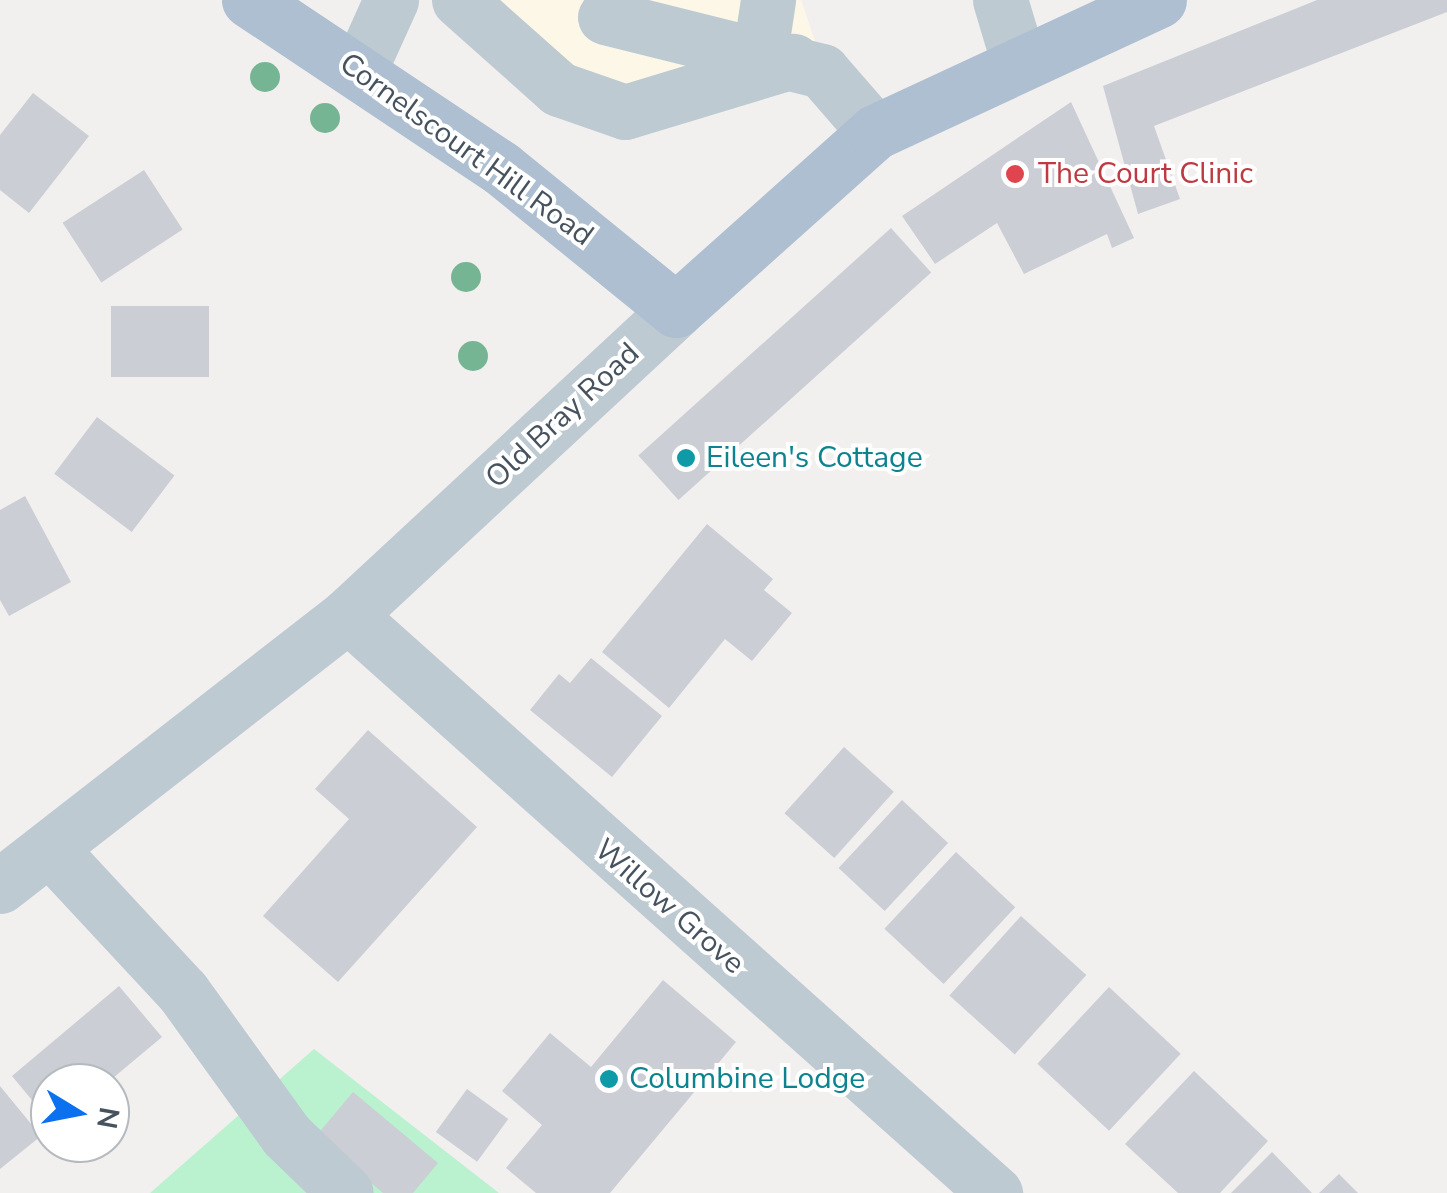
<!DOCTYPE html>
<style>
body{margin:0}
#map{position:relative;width:1447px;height:1193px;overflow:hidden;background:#f2efef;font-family:"Nunito Sans",sans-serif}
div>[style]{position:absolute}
.commercial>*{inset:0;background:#fdf7e7}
.green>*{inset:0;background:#baf2cf}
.building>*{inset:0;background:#cbced4;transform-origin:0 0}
.minor>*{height:55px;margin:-27.5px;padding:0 27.5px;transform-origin:27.5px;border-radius:27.5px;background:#becad2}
.major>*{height:55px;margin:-27.5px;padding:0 27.5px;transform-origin:27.5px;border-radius:27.5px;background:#adbfd0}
.trees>*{width:30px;height:30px;margin:-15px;border-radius:50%;background:#76b594}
.dots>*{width:28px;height:28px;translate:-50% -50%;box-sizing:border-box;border:5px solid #fff;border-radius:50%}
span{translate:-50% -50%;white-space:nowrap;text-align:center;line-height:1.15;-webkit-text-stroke:8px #fff;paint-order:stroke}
.street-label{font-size:30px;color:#46535e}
.health-label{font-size:30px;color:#be3a42}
.left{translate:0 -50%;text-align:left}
.culture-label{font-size:30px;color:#0d838f}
.north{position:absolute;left:30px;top:1063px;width:100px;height:100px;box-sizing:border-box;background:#fff;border:2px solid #b5babf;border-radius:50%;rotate:100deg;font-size:28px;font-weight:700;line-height:40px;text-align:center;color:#46535e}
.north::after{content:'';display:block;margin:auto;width:35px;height:45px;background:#0b71ef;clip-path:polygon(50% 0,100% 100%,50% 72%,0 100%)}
</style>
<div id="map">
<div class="commercial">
<i style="clip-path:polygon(490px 0,801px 0,816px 44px,622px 96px,486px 16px)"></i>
</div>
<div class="green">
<i style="clip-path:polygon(314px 1049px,499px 1193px,150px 1193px)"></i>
</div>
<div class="building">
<i style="clip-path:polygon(1317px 0,1447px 0,1447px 12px,1154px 126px,1180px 199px,1138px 214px,1103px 86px)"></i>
<i style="clip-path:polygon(33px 93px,89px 136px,29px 213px,0 190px,0 135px)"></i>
<i style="clip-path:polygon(1071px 102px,1134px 238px,1112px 248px,1107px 234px,1024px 274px,997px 223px,935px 264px,902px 216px)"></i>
<i style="left:144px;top:170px;width:71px;height:97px;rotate:57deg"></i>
<i style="left:891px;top:228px;width:60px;height:340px;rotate:48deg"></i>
<i style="left:209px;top:306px;width:71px;height:98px;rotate:90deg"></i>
<i style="left:97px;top:417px;width:97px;height:71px;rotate:37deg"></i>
<i style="clip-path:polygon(25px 496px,71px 582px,9px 616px,0 600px,0 510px)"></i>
<i style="clip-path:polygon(707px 524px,773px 579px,764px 590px,792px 613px,752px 661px,725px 639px,669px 708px,602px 652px)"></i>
<i style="clip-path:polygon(591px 658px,662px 716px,612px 777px,530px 710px,559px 674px,570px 683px)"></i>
<i style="clip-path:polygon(368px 730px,477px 827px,338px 982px,263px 916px,349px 819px,315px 789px)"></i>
<i style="left:844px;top:747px;width:67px;height:89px;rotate:42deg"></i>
<i style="left:902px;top:800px;width:63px;height:93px;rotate:43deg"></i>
<i style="left:956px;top:852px;width:81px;height:105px;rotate:43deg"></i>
<i style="left:1021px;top:916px;width:88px;height:107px;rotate:42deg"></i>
<i style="clip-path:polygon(663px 980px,736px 1042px,610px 1193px,536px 1193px,506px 1168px,542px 1125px,502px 1091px,550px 1033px,591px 1067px)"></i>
<i style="clip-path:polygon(119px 986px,162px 1037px,107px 1083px,50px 1083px,50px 1122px,12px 1076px)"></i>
<i style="left:1109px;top:987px;width:98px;height:105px;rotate:43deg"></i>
<i style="clip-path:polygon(1194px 1071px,1268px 1141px,1220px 1193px,1178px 1193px,1125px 1144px)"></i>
<i style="clip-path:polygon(0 1086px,41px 1136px,0 1169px)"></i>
<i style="left:467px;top:1089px;width:51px;height:53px;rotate:36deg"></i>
<i style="clip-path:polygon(353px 1092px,438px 1163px,413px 1193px,383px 1193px,316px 1136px)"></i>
<i style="clip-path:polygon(1272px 1152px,1312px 1193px,1231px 1193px)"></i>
<i style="clip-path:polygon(1339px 1174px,1358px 1193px,1319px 1193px)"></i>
</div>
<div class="minor">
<i style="left:459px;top:0;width:134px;rotate:41.7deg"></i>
<i style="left:559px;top:89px;width:70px;rotate:19.2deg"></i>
<i style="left:625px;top:112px;width:176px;rotate:-16.9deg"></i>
<i style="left:1000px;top:0;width:63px;rotate:73.3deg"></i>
<i style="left:605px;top:17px;width:224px;rotate:14deg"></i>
<i style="left:822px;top:71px;width:81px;rotate:49deg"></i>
<i style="left:760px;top:53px;width:54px;rotate:-81.4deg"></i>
<i style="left:359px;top:71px;width:78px;rotate:-65.7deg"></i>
<i style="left:348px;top:615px;width:868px;rotate:41.78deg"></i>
<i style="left:51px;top:850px;width:194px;rotate:47.1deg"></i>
<i style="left:183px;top:992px;width:176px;rotate:54.2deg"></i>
<i style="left:286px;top:1135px;width:83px;rotate:44deg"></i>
<i style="left:0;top:886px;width:441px;rotate:-37.9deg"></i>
<i style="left:348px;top:615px;width:448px;rotate:-42.9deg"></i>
</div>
<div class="major">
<i style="left:249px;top:0;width:303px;rotate:33.7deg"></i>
<i style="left:501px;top:168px;width:225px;rotate:39.1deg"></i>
<i style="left:676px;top:310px;width:267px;rotate:-41.8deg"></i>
<i style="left:875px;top:132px;width:313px;rotate:-24.9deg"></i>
</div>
<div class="trees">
<i style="left:265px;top:77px"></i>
<i style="left:325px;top:118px"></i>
<i style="left:466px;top:277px"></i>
<i style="left:473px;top:356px"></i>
</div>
<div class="dots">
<i style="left:1015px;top:174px;background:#e0444e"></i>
<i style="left:686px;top:458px;background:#0f9aa8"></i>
<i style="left:609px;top:1079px;background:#0f9aa8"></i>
</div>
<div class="street-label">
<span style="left:466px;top:150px;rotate:36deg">Cornelscourt Hill Road</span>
<span style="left:563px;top:416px;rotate:-43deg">Old Bray Road</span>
<span style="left:669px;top:907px;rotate:41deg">Willow Grove</span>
</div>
<div class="health-label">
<span class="left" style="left:1038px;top:174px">The Court Clinic</span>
</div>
<div class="culture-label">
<span class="left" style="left:706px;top:458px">Eileen's Cottage</span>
<span class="left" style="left:629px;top:1079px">Columbine Lodge</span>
</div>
<div class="north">N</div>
</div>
